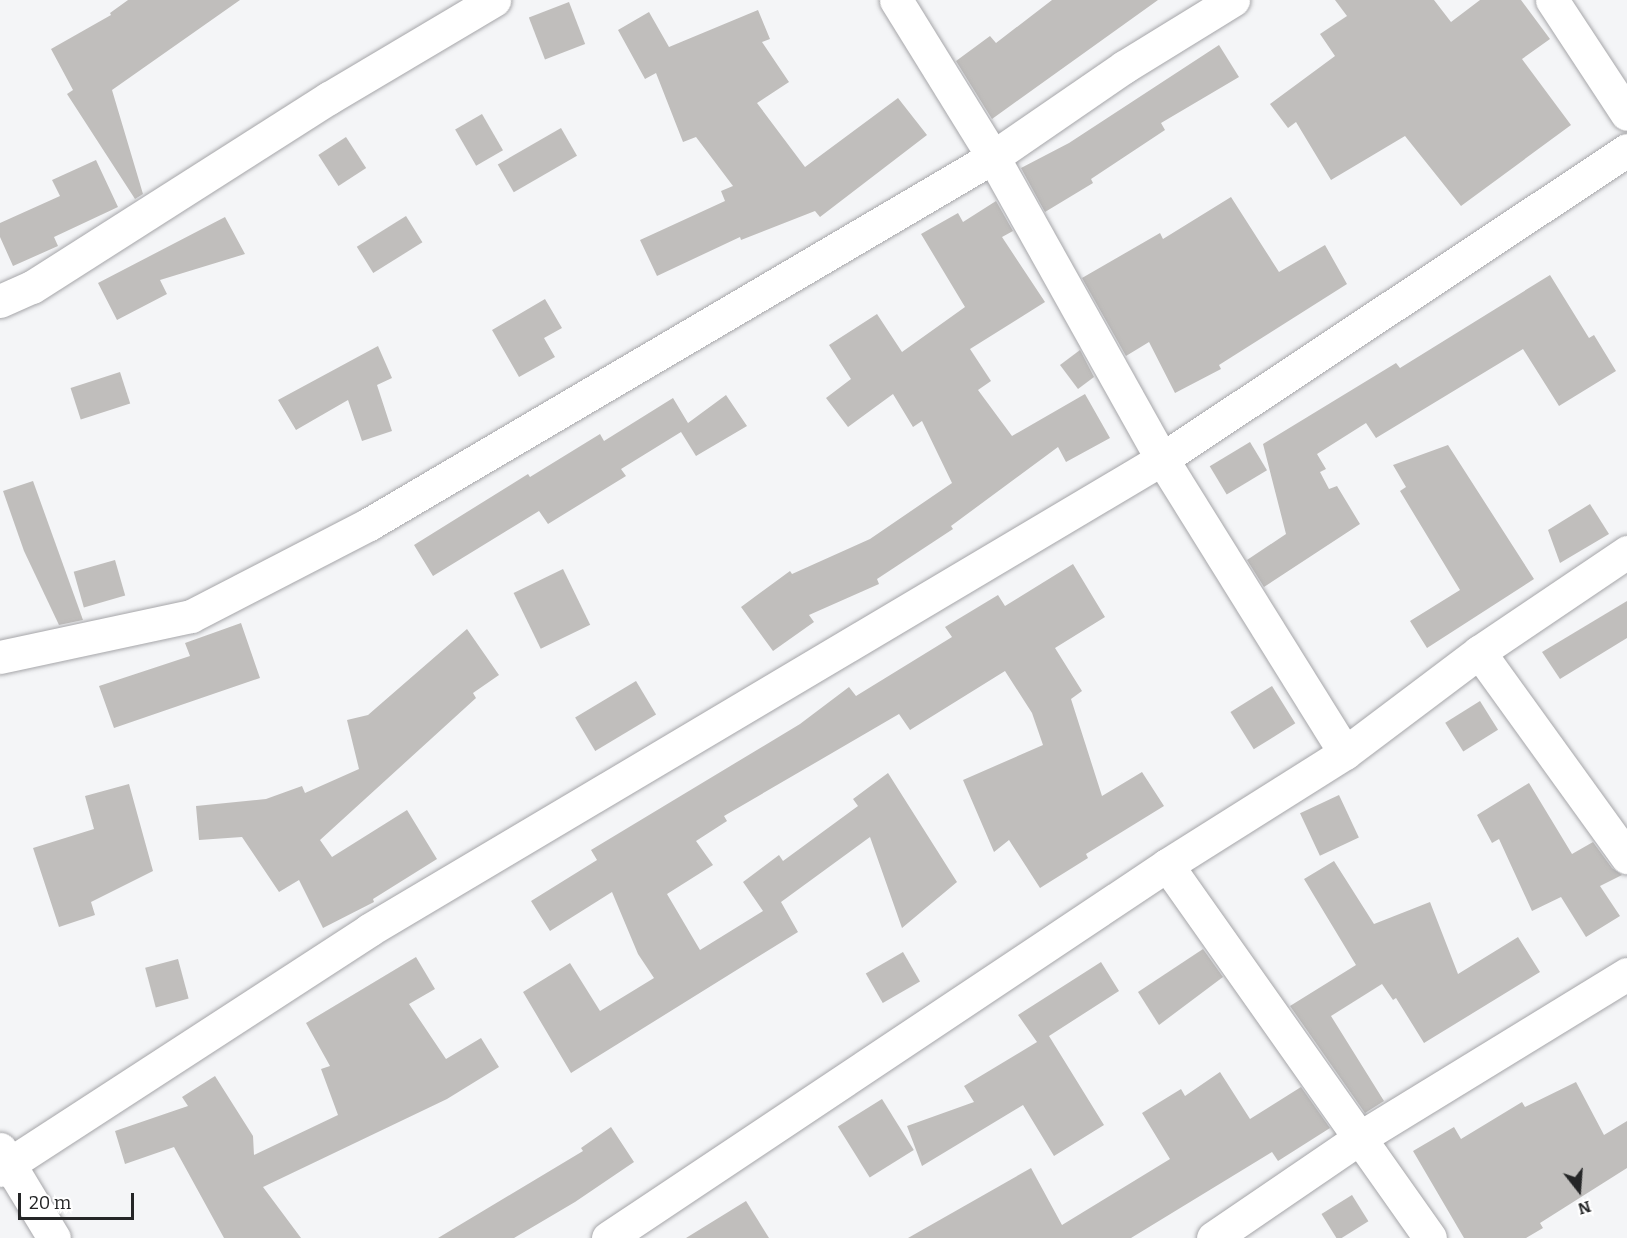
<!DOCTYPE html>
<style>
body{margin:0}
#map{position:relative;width:1627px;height:1238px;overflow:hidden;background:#f4f5f7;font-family:Bitter,serif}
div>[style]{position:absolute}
.building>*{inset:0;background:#c0bebc;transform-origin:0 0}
.roads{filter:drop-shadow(0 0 2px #a6a6a9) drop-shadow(0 0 2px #a6a6a9)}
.minor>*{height:33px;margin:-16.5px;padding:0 16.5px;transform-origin:16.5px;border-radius:16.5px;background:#fff}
span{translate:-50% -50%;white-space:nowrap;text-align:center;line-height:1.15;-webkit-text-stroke:4.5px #fff;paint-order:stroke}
.north{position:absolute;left:1549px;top:1160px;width:60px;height:60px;-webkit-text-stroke:4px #fff;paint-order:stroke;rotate:163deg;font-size:16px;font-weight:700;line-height:24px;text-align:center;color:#252627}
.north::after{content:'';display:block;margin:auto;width:21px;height:27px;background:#252627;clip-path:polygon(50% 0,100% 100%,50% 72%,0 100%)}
.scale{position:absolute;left:18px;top:1193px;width:116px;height:27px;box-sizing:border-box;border:3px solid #252627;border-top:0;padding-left:8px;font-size:18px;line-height:21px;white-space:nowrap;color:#252627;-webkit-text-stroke:4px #fff;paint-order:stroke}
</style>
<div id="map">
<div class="building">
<i style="clip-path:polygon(128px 0,240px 0,112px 90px,143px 194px,135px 199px,67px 94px,73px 90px,51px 49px,111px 15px,110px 13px)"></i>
<i style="clip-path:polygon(1052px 0,1158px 0,992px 119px,956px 61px,990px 36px,996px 43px)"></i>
<i style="clip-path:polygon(1335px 0,1434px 0,1451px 22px,1480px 0,1521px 0,1550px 39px,1522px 59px,1571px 125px,1461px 206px,1405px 136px,1331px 180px,1296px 122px,1288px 128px,1270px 104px,1335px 56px,1320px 34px,1347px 16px)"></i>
<i style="left:569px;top:2px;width:45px;height:43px;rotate:69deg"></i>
<i style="clip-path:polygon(758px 10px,770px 39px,762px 42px,789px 82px,757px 103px,805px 167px,898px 98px,927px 135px,820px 217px,815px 211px,741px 240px,740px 237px,657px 276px,640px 240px,725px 201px,721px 191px,733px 186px,696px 137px,683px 142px,656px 73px,645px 79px,618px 30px,649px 12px,669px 47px)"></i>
<i style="clip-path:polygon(1219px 45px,1239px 77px,1161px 123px,1165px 130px,1091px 179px,1093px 183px,1045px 212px,1021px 168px,1069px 143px)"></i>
<i style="left:482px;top:114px;width:42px;height:31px;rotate:60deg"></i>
<i style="left:561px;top:128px;width:32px;height:73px;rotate:60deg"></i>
<i style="left:346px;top:137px;width:37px;height:33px;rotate:57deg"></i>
<i style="clip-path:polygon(96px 160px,118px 207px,54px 237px,58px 246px,13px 266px,0 237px,0 223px,60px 196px,52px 180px)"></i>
<i style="clip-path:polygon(1231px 197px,1279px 272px,1325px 245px,1347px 284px,1219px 365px,1221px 369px,1175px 393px,1149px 342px,1126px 356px,1082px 278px,1160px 233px,1163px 239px)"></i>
<i style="clip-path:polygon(996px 201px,1013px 231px,1002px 237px,1045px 302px,970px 349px,991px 381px,978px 390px,1012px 436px,1085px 394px,1110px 438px,1066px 462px,1058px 447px,951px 526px,953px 529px,877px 579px,879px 584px,809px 615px,814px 622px,773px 651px,741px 607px,790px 571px,792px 574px,870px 539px,952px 483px,922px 421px,913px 427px,893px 394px,848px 427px,826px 398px,851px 379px,829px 345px,877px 314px,902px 352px,965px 307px,921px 234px,958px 213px,963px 222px)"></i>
<i style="left:406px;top:216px;width:31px;height:58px;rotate:58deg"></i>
<i style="clip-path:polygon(225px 217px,245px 254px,160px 280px,167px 294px,117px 320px,98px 283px)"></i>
<i style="clip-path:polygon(1550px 275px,1589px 338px,1594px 335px,1616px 371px,1559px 406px,1523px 349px,1376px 438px,1366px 423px,1317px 454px,1326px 469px,1320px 472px,1329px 489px,1337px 486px,1360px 524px,1264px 587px,1247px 560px,1286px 534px,1263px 444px,1396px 363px,1400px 368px)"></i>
<i style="clip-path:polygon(545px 299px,562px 328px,544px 338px,555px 357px,519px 377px,492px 330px)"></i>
<i style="clip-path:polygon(378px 346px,392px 378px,377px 385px,392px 431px,362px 441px,348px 400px,296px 430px,278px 400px)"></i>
<i style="clip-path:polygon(1080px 350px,1094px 377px,1078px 389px,1060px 365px)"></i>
<i style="left:120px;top:372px;width:33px;height:52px;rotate:72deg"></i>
<i style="clip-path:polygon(726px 395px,747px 426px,696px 456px,681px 432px,621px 469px,626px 476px,548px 524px,539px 511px,433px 576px,414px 545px,528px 474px,530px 477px,600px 434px,604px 441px,673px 398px,688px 423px)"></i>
<i style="left:1250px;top:442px;width:33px;height:47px;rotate:59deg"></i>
<i style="clip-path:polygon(1448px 445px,1534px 579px,1427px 648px,1410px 621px,1460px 590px,1400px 491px,1406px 487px,1393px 465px)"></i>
<i style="clip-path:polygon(33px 481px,83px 620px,59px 625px,24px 551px,3px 491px)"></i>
<i style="clip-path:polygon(1590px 504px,1609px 534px,1560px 563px,1548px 530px)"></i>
<i style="left:115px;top:560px;width:37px;height:43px;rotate:74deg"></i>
<i style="clip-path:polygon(1073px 564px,1105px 617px,1055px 648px,1082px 691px,1071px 699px,1102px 796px,1142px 772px,1164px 806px,1086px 854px,1088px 858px,1040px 888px,1009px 840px,994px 852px,963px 780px,1043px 745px,1032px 713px,1005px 671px,910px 730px,899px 714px,724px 816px,727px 821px,696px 841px,713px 865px,667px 894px,700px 950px,763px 911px,743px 882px,779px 855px,783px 861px,858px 806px,853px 799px,888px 773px,957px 882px,902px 928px,870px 837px,781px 902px,798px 932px,571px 1073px,523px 992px,570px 963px,600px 1011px,654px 978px,638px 954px,612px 892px,550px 931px,531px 901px,597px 860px,591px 850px,800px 724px,849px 687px,856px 696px,952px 637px,945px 627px,998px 595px,1005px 606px)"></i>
<i style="left:563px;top:569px;width:62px;height:55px;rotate:64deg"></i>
<i style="clip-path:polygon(1627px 601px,1627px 638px,1560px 679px,1542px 652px)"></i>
<i style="clip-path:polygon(241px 623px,260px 678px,114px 728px,99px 686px,190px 656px,185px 643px)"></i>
<i style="clip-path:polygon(467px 629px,499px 675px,473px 693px,476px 698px,320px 840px,332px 857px,407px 810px,437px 859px,373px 899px,374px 902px,323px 928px,299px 880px,279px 892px,242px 837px,199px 840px,196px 806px,266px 799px,302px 786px,305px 793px,359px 769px,347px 720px,368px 715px)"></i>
<i style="left:636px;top:681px;width:39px;height:71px;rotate:59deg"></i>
<i style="left:1272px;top:686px;width:44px;height:49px;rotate:58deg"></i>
<i style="left:1480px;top:701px;width:34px;height:41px;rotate:58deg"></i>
<i style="clip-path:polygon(1529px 783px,1572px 854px,1593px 842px,1612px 868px,1622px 875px,1600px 886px,1620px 916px,1586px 937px,1561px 897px,1532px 911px,1499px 839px,1492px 843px,1477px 815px)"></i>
<i style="clip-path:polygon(129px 784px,153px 871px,91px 902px,95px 915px,59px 927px,33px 848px,94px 829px,85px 796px)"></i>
<i style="left:1339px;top:795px;width:47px;height:43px;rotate:65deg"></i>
<i style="clip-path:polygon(1334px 861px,1374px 924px,1430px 902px,1458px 974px,1518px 937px,1540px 972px,1424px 1043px,1396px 998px,1393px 1000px,1382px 984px,1331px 1016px,1384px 1101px,1365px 1113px,1290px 1006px,1356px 965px,1304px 879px)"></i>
<i style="clip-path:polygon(1203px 949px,1223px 977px,1159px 1025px,1138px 992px)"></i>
<i style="left:903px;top:952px;width:34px;height:43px;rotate:60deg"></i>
<i style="clip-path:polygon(416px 957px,435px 989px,409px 1004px,446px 1059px,481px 1038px,499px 1067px,447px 1099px,263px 1187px,301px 1238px,224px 1238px,174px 1147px,125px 1164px,115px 1131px,188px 1106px,182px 1097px,215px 1076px,253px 1136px,254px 1155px,338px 1115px,321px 1069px,330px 1066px,306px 1023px)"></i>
<i style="left:178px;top:959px;width:41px;height:34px;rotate:75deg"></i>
<i style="clip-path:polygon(1101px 962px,1119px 991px,1049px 1036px,1104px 1125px,1054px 1156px,1023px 1105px,922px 1166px,907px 1126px,974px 1102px,964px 1086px,1037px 1042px,1018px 1015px)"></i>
<i style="clip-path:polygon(1220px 1072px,1250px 1119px,1301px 1087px,1330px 1128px,1278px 1161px,1272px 1152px,1131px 1238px,908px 1238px,1031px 1168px,1062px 1225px,1170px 1159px,1142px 1113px,1181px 1089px,1185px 1096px)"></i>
<i style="clip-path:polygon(1576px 1082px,1604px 1135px,1627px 1121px,1627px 1168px,1540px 1223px,1543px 1228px,1526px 1238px,1464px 1238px,1413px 1151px,1454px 1127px,1461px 1139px,1522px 1102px,1525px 1107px)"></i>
<i style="left:882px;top:1099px;width:60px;height:52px;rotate:58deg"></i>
<i style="clip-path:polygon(611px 1127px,634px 1162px,575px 1202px,514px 1238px,438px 1238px,583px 1151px,581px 1148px)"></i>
<i style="left:1352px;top:1195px;width:31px;height:36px;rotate:58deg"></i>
<i style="clip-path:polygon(746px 1201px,769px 1238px,686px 1238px)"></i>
</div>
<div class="roads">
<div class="minor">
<i style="left:896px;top:0;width:185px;rotate:58.3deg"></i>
<i style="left:993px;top:157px;width:346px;rotate:60.8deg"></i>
<i style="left:1162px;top:459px;width:346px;rotate:58.1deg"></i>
<i style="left:1552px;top:0;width:136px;rotate:56.7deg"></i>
<i style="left:0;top:301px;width:35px;rotate:-24deg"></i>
<i style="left:32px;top:287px;width:352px;rotate:-32.5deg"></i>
<i style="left:329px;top:98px;width:192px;rotate:-30.7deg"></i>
<i style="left:1479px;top:652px;width:253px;rotate:54.2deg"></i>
<i style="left:0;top:657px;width:195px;rotate:-12.1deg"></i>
<i style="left:191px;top:616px;width:200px;rotate:-27.3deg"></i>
<i style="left:369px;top:524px;width:724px;rotate:-30.46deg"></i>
<i style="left:993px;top:157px;width:159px;rotate:-34.5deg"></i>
<i style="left:1124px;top:67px;width:128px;rotate:-31.6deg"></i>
<i style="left:1167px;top:865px;width:456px;rotate:54.8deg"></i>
<i style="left:0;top:1149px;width:104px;rotate:58.8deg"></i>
<i style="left:0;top:1170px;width:440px;rotate:-33deg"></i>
<i style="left:369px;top:930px;width:922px;rotate:-30.71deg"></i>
<i style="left:1162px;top:459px;width:558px;rotate:-33.6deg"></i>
<i style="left:608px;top:1238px;width:672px;rotate:-33.71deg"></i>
<i style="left:1167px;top:865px;width:210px;rotate:-32.2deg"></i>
<i style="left:1345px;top:753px;width:168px;rotate:-37deg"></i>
<i style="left:1479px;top:652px;width:179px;rotate:-34deg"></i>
<i style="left:1213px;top:1238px;width:179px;rotate:-34.3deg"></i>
<i style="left:1361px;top:1137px;width:312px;rotate:-31.5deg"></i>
</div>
</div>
<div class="north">N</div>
<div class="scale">20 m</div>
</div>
